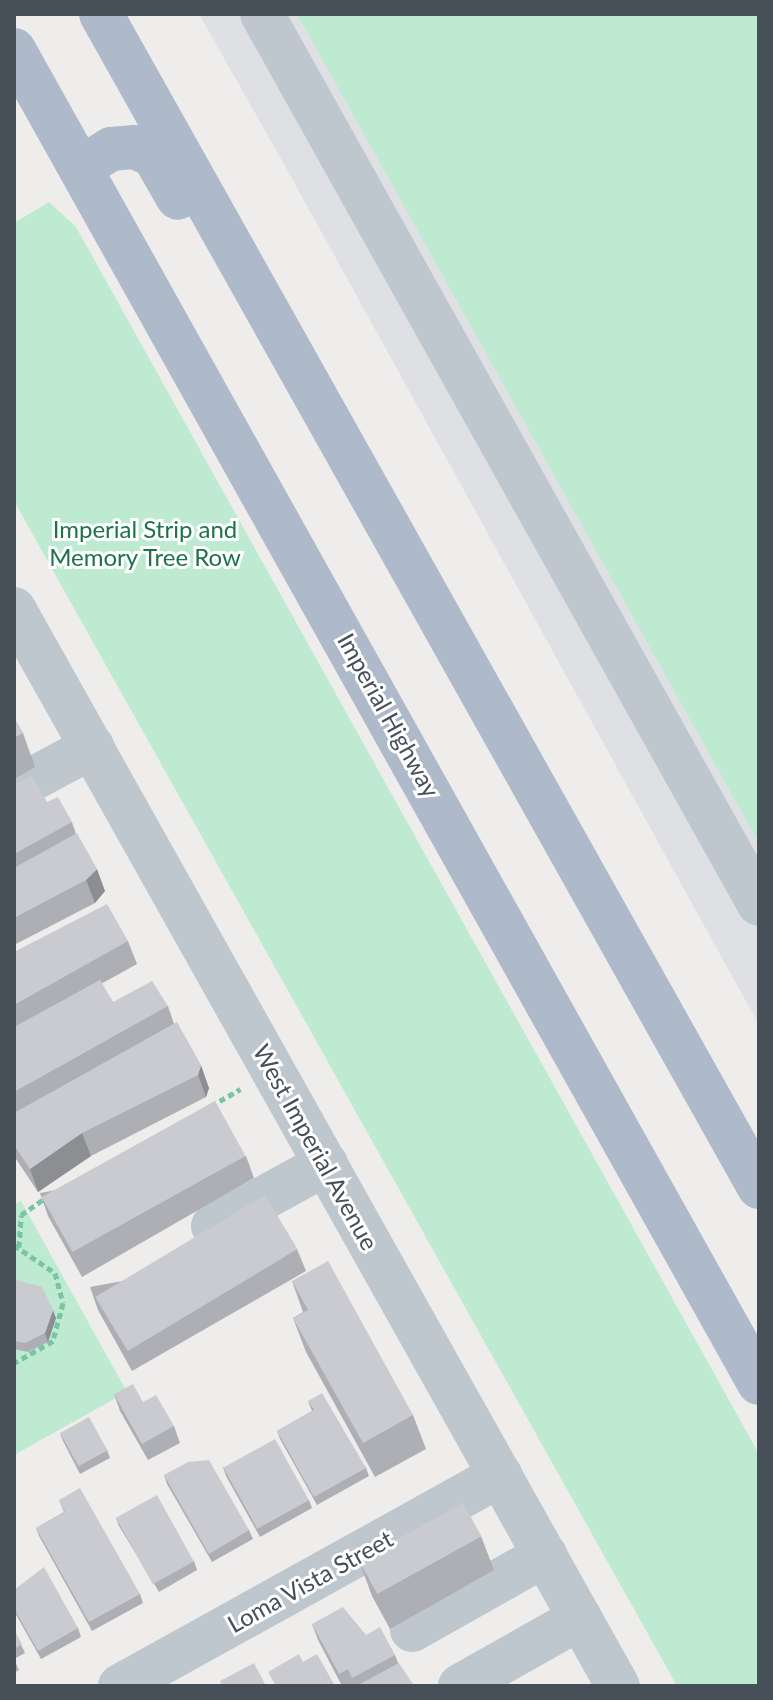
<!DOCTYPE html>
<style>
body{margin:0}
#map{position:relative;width:773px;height:1700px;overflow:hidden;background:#efedec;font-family:Lato,sans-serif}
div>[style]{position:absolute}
.airport>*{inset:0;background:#dfe0e4}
.green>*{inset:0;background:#beead1}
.path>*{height:5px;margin-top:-2.5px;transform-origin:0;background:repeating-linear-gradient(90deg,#79c5a3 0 6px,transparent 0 10px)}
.minor>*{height:44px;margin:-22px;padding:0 22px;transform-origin:22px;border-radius:22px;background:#bec6ce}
.major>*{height:44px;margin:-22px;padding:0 22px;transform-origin:22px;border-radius:22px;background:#aebac9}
.wall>*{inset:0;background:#aeafb4}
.shaded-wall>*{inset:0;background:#8d8e92}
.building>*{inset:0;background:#cacbd1;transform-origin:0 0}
span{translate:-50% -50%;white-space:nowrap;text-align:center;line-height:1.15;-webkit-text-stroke:6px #fff;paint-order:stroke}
.park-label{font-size:24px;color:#1e724d}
.street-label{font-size:24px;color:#464f58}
.frame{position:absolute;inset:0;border:16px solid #464f58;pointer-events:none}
</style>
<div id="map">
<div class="airport">
<i style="clip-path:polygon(199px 14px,759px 14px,759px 1025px,280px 157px)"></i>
</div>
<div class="green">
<i style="clip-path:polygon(297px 14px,759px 14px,759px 843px)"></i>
<i style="clip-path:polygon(49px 202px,76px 227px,759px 1454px,759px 1686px,677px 1686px,14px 501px,14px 223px)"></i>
<i style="clip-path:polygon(21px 1201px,127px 1392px,14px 1455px,14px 1205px)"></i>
</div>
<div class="path">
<i style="left:211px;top:1106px;width:34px;rotate:-30deg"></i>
<i style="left:14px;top:1245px;width:50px;rotate:34.3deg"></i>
<i style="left:55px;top:1273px;width:31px;rotate:75deg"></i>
<i style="left:63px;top:1303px;width:39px;rotate:105deg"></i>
<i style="left:53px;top:1341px;width:45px;rotate:150.6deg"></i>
<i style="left:19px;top:1247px;width:32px;rotate:-86deg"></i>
<i style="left:21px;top:1215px;width:33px;rotate:-35deg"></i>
</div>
<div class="minor">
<i style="left:262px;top:14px;width:1019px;rotate:60.82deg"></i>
<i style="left:14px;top:609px;width:1235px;rotate:60.72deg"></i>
<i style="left:14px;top:789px;width:89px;rotate:-28.3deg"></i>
<i style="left:213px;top:1226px;width:129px;rotate:-28.8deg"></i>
<i style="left:412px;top:1630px;width:153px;rotate:-29.4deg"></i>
<i style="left:120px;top:1686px;width:435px;rotate:-29deg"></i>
<i style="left:460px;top:1686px;width:138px;rotate:-29.5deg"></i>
</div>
<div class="major">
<i style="left:101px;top:14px;width:1345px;rotate:60.71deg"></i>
<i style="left:14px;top:50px;width:1527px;rotate:60.8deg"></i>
<i style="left:83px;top:166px;width:33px;rotate:-31deg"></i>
<i style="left:111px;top:149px;width:24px;rotate:-5deg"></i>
<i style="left:135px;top:147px;width:21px;rotate:25deg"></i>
<i style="left:154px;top:156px;width:48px;rotate:60.3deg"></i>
</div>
<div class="wall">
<i style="clip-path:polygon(14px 718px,23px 733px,35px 767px,14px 779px)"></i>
<i style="clip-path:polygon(14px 785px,47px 802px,72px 822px,76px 834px,105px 891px,95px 903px,14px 945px)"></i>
<i style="clip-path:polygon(128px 941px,137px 964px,101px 984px,113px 1002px,168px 1006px,174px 1024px,209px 1088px,206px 1097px,91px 1156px,38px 1192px,14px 1156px,14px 952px)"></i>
<i style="clip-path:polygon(246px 1156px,254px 1178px,82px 1277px,48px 1216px,40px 1193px)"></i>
<i style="clip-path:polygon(297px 1249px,306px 1271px,132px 1371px,98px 1310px,90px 1287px)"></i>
<i style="clip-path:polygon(14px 1281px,56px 1318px,48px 1342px,28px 1352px,14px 1349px)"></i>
<i style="clip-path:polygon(292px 1281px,413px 1415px,426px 1449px,375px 1477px,306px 1352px,293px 1318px,303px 1312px)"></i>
<i style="clip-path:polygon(114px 1394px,143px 1402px,174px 1426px,180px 1443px,148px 1460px,120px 1411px)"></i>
<i style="clip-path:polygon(308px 1401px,366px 1468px,369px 1476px,317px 1505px,280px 1439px,277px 1431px,312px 1411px)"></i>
<i style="clip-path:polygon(60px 1433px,107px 1450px,110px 1458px,80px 1474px,63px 1441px)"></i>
<i style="clip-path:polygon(223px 1467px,309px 1500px,312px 1508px,260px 1537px,226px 1476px)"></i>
<i style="clip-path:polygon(164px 1475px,249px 1530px,253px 1539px,212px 1562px,167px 1484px)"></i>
<i style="clip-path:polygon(59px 1500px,140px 1594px,143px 1603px,92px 1631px,39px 1536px,36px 1528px,64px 1512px)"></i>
<i style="clip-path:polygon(116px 1518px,194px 1561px,197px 1570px,159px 1592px,119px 1526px)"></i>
<i style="clip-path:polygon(481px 1536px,494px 1570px,390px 1629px,372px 1596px,359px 1561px)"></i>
<i style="clip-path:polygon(14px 1590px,78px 1628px,81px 1637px,41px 1659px,14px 1611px)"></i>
<i style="clip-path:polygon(312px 1624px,366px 1635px,395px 1655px,398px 1663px,414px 1686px,342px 1686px,318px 1640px)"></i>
<i style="clip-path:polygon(14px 1630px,25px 1653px,14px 1659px,19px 1670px,14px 1673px)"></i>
</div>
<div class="shaded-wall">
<i style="clip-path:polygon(97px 869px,105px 891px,95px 903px,86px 880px)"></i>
<i style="clip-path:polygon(201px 1065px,209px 1088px,206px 1097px,198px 1075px)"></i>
<i style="clip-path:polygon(82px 1133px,91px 1156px,38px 1192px,30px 1169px)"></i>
<i style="clip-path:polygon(53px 1310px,56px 1318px,48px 1342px,45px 1333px)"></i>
</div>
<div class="building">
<i style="clip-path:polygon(14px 718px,23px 733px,14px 738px)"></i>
<i style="clip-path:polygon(32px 776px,47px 802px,58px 797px,72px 822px,14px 854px,14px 785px)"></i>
<i style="clip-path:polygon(77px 833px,97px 869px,86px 880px,14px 918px,14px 868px)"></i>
<i style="clip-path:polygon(107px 904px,128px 941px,14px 1005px,14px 952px)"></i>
<i style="clip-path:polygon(100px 980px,113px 1002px,152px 981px,168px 1006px,14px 1092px,14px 1027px)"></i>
<i style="clip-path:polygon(177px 1022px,201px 1065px,198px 1075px,82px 1133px,30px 1169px,14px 1145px,14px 1113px)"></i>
<i style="left:215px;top:1101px;width:63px;height:198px;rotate:61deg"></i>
<i style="left:265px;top:1195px;width:63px;height:198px;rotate:59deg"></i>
<i style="clip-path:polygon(328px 1261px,413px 1415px,363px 1443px,293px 1318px,308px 1310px,292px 1281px)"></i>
<i style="clip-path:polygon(17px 1280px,42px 1287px,53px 1310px,45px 1333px,25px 1343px,14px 1341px,14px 1281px)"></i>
<i style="clip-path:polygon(133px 1384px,143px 1402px,156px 1395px,174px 1426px,142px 1444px,114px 1394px)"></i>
<i style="clip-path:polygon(322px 1393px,366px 1468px,314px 1497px,277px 1431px,314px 1410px,308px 1401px)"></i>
<i style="left:89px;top:1417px;width:38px;height:33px;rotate:61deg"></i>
<i style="left:275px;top:1439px;width:70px;height:59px;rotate:61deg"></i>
<i style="clip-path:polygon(209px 1460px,249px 1530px,209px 1554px,164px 1475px,188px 1462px)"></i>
<i style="clip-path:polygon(80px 1488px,140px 1594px,89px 1622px,36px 1528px,65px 1512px,59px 1500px)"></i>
<i style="left:157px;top:1495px;width:76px;height:47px;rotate:61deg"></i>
<i style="left:463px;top:1503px;width:38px;height:119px;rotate:61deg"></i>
<i style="clip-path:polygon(44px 1567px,78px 1628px,38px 1651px,14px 1608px,14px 1590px)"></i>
<i style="clip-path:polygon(343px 1607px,366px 1635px,380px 1627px,395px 1655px,352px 1678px,348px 1669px,339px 1674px,312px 1624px)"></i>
<i style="clip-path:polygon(14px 1630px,22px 1644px,14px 1649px)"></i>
<i style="clip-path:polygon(299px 1654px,303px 1662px,317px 1654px,335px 1686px,276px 1686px,268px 1672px)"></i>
<i style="clip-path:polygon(254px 1663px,266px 1686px,223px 1686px,220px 1681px)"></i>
<i style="clip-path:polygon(399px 1663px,414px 1686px,359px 1686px,358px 1685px)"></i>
</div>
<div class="park-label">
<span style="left:145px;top:543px">Imperial Strip and<br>Memory Tree Row</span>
</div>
<div class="street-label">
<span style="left:389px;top:715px;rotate:61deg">Imperial Highway</span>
<span style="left:316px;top:1147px;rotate:61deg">West Imperial Avenue</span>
<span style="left:310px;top:1581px;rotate:-29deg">Loma Vista Street</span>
</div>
<div class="frame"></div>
</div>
